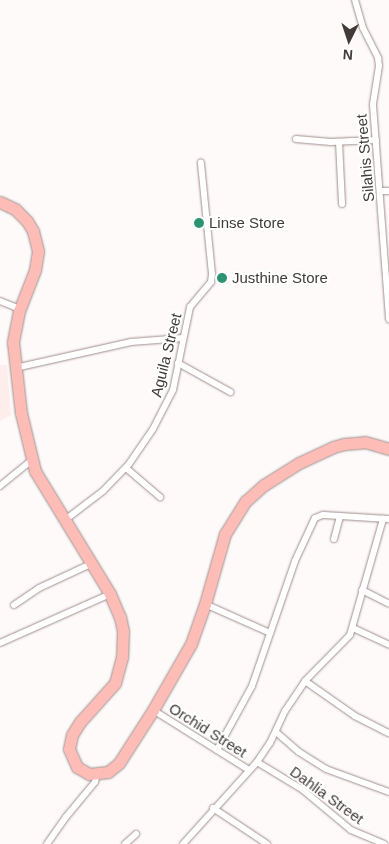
<!DOCTYPE html>
<style>
body{margin:0}
#map{position:relative;width:389px;height:844px;overflow:hidden;background:#fefafa;font-family:Helvetica,sans-serif}
div>[style]{position:absolute}
.built>*{inset:0;background:#fdedeb}
.roads{filter:drop-shadow(0 0 1px #9f8f8d) drop-shadow(0 0 1px #9f8f8d)}
.minor>*{height:6px;margin:-3px;padding:0 3px;transform-origin:3px;border-radius:3px;background:#fff}
.trunk>*{height:11px;margin:-5.5px;padding:0 5.5px;transform-origin:5.5px;border-radius:5.5px;background:#febcb6}
.dots>*{width:14px;height:14px;translate:-50% -50%;box-sizing:border-box;border:2px solid #fff;border-radius:50%}
span{translate:-50% -50%;white-space:nowrap;text-align:center;line-height:1.15;-webkit-text-stroke:4px #fff;paint-order:stroke}
.street-label{font-size:15px;color:#413a39}
.poi-label{font-size:15px;color:#413a39}
.left{translate:0 -50%;text-align:left}
.north{position:absolute;left:324px;top:15px;width:50px;height:50px;-webkit-text-stroke:4px #fff;paint-order:stroke;rotate:184deg;font-size:14px;font-weight:700;line-height:20px;text-align:center;color:#413a39}
.north::after{content:'';display:block;margin:auto;width:18px;height:22px;background:#413a39;clip-path:polygon(50% 0,100% 100%,50% 72%,0 100%)}
</style>
<div id="map">
<div class="built">
<i style="clip-path:polygon(0 365px,7px 365px,11px 415px,0 421px)"></i>
</div>
<div class="roads">
<div class="minor">
<i style="left:355px;top:0;width:29px;rotate:74deg"></i>
<i style="left:363px;top:28px;width:34px;rotate:63deg"></i>
<i style="left:378px;top:58px;width:8px;rotate:83deg"></i>
<i style="left:379px;top:66px;width:39px;rotate:99deg"></i>
<i style="left:373px;top:105px;width:215px;rotate:85.7deg"></i>
<i style="left:296px;top:139px;width:35px;rotate:5deg"></i>
<i style="left:331px;top:142px;width:45px;rotate:-2.5deg"></i>
<i style="left:339px;top:142px;width:62px;rotate:87.2deg"></i>
<i style="left:381px;top:191px;width:8px"></i>
<i style="left:0;top:301px;width:16px;rotate:22deg"></i>
<i style="left:15px;top:307px;width:6px;rotate:45deg"></i>
<i style="left:178px;top:363px;width:60px;rotate:29.1deg"></i>
<i style="left:15px;top:368px;width:119px;rotate:-12.6deg"></i>
<i style="left:131px;top:342px;width:52px;rotate:-4.4deg"></i>
<i style="left:126px;top:468px;width:45px;rotate:40.5deg"></i>
<i style="left:0;top:486px;width:41px;rotate:-39.1deg"></i>
<i style="left:65px;top:520px;width:48px;rotate:-37.3deg"></i>
<i style="left:103px;top:491px;width:37px;rotate:-46deg"></i>
<i style="left:129px;top:464px;width:42px;rotate:-55.6deg"></i>
<i style="left:153px;top:429px;width:44px;rotate:-62.9deg"></i>
<i style="left:173px;top:390px;width:85px;rotate:-78.4deg"></i>
<i style="left:190px;top:307px;width:33px;rotate:-50deg"></i>
<i style="left:211px;top:282px;width:8px;rotate:-83deg"></i>
<i style="left:212px;top:274px;width:112px;rotate:-95.7deg"></i>
<i style="left:334px;top:539px;width:24px;rotate:-75deg"></i>
<i style="left:362px;top:590px;width:30px;rotate:27deg"></i>
<i style="left:205px;top:604px;width:71px;rotate:24deg"></i>
<i style="left:14px;top:605px;width:30px;rotate:-34deg"></i>
<i style="left:39px;top:588px;width:57px;rotate:-24.8deg"></i>
<i style="left:353px;top:628px;width:40px;rotate:25deg"></i>
<i style="left:0;top:643px;width:120px;rotate:-24deg"></i>
<i style="left:305px;top:681px;width:61px;rotate:35deg"></i>
<i style="left:355px;top:716px;width:38px;rotate:27deg"></i>
<i style="left:153px;top:710px;width:113px;rotate:32deg"></i>
<i style="left:276px;top:732px;width:30px;rotate:41deg"></i>
<i style="left:299px;top:752px;width:32px;rotate:32deg"></i>
<i style="left:326px;top:769px;width:67px;rotate:20.1deg"></i>
<i style="left:217px;top:750px;width:73px;rotate:-61.3deg"></i>
<i style="left:252px;top:686px;width:132px;rotate:-71deg"></i>
<i style="left:295px;top:561px;width:47px;rotate:-65.1deg"></i>
<i style="left:315px;top:518px;width:9px;rotate:-21deg"></i>
<i style="left:323px;top:515px;width:66px;rotate:3.5deg"></i>
<i style="left:257px;top:762px;width:54px;rotate:31.3deg"></i>
<i style="left:303px;top:790px;width:62px;rotate:39.8deg"></i>
<i style="left:351px;top:830px;width:36px;rotate:23deg"></i>
<i style="left:213px;top:808px;width:65px;rotate:33.7deg"></i>
<i style="left:47px;top:844px;width:33px;rotate:-55deg"></i>
<i style="left:66px;top:817px;width:45px;rotate:-50.4deg"></i>
<i style="left:95px;top:782px;width:8px;rotate:-76deg"></i>
<i style="left:125px;top:844px;width:15px;rotate:-42deg"></i>
<i style="left:183px;top:844px;width:110px;rotate:-47.9deg"></i>
<i style="left:257px;top:762px;width:23px;rotate:-56deg"></i>
<i style="left:270px;top:743px;width:35px;rotate:-65deg"></i>
<i style="left:285px;top:711px;width:36px;rotate:-56deg"></i>
<i style="left:305px;top:681px;width:64px;rotate:-45.6deg"></i>
<i style="left:350px;top:635px;width:121px;rotate:-74.1deg"></i>
</div>
<div class="trunk">
<i style="left:0;top:202px;width:17px;rotate:25deg"></i>
<i style="left:15px;top:209px;width:17px;rotate:45deg"></i>
<i style="left:27px;top:221px;width:12px;rotate:59deg"></i>
<i style="left:33px;top:231px;width:21px;rotate:76deg"></i>
<i style="left:38px;top:251px;width:19px;rotate:99deg"></i>
<i style="left:35px;top:270px;width:44px;rotate:111.3deg"></i>
<i style="left:19px;top:311px;width:32px;rotate:101deg"></i>
<i style="left:13px;top:342px;width:71px;rotate:83.6deg"></i>
<i style="left:21px;top:413px;width:60px;rotate:76.4deg"></i>
<i style="left:35px;top:471px;width:144px;rotate:58.6deg"></i>
<i style="left:110px;top:594px;width:25px;rotate:67deg"></i>
<i style="left:120px;top:617px;width:14px;rotate:78deg"></i>
<i style="left:123px;top:631px;width:26px;rotate:92deg"></i>
<i style="left:122px;top:657px;width:27px;rotate:105deg"></i>
<i style="left:115px;top:683px;width:52px;rotate:131.9deg"></i>
<i style="left:80px;top:722px;width:15px;rotate:122deg"></i>
<i style="left:72px;top:735px;width:14px;rotate:102deg"></i>
<i style="left:69px;top:749px;width:20px;rotate:66deg"></i>
<i style="left:77px;top:767px;width:14px;rotate:30deg"></i>
<i style="left:89px;top:774px;width:19px;rotate:-6deg"></i>
<i style="left:108px;top:772px;width:14px;rotate:-39deg"></i>
<i style="left:119px;top:763px;width:63px;rotate:-57.3deg"></i>
<i style="left:153px;top:710px;width:76px;rotate:-60.1deg"></i>
<i style="left:191px;top:644px;width:42px;rotate:-70.7deg"></i>
<i style="left:205px;top:604px;width:73px;rotate:-74.1deg"></i>
<i style="left:225px;top:534px;width:39px;rotate:-58deg"></i>
<i style="left:246px;top:501px;width:24px;rotate:-42deg"></i>
<i style="left:264px;top:485px;width:41px;rotate:-32.2deg"></i>
<i style="left:299px;top:463px;width:38px;rotate:-25deg"></i>
<i style="left:333px;top:447px;width:11px;rotate:-15deg"></i>
<i style="left:344px;top:444px;width:21px;rotate:-5deg"></i>
<i style="left:365px;top:442px;width:25px;rotate:16deg"></i>
</div>
</div>
<div class="dots">
<i style="left:199px;top:223px;background:#2b9371"></i>
<i style="left:222px;top:278px;background:#2b9371"></i>
</div>
<div class="street-label">
<span style="left:365px;top:158px;rotate:-95deg">Silahis Street</span>
<span style="left:166px;top:355px;rotate:-76deg">Aguila Street</span>
<span style="left:208px;top:730px;rotate:32deg">Orchid Street</span>
<span style="left:327px;top:795px;rotate:36deg">Dahlia Street</span>
</div>
<div class="poi-label">
<span class="left" style="left:209px;top:223px">Linse Store</span>
<span class="left" style="left:232px;top:278px">Justhine Store</span>
</div>
<div class="north">N</div>
</div>
